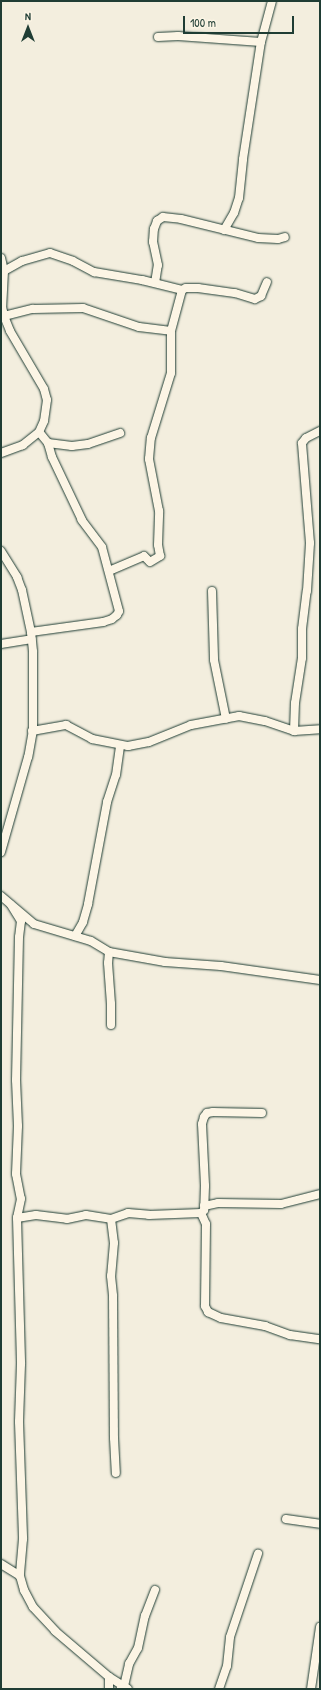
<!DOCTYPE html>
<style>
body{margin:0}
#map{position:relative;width:321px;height:1690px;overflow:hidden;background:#f3eede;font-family:"Patrick Hand",sans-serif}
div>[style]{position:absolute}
.roads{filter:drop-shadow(0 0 1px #1f3d34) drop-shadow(0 0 1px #1f3d34)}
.minor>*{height:8px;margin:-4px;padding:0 4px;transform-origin:4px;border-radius:4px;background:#fcf5e5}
span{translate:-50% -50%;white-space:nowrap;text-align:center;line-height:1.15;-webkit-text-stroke:3px #fcf5e5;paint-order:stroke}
.frame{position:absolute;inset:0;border:2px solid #1f3d34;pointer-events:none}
.north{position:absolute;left:8px;top:8px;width:40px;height:40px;-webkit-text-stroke:3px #fcf5e5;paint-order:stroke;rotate:0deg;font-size:11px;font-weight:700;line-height:16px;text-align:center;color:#1f3d34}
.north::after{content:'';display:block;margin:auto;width:14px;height:18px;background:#1f3d34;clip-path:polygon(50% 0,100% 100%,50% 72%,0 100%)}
.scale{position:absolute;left:183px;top:16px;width:111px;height:18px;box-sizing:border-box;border:2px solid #1f3d34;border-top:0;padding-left:5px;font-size:12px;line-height:14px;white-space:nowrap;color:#1f3d34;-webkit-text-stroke:3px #fcf5e5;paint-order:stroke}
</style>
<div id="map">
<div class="roads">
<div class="minor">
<i style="left:158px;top:37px;width:20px;rotate:-3deg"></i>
<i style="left:178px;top:36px;width:83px;rotate:4.1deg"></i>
<i style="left:224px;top:230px;width:20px;rotate:-60deg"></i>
<i style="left:234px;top:213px;width:16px;rotate:-72deg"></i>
<i style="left:239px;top:198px;width:39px;rotate:-84deg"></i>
<i style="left:243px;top:159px;width:118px;rotate:-81.3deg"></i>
<i style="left:261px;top:42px;width:42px;rotate:-75deg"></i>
<i style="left:1px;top:258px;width:13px;rotate:77deg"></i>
<i style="left:4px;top:271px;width:36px;rotate:93deg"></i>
<i style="left:2px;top:307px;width:9px;rotate:77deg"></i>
<i style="left:4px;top:316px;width:16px;rotate:68deg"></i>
<i style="left:10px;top:331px;width:67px;rotate:59.6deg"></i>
<i style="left:44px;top:389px;width:11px;rotate:75deg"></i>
<i style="left:47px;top:400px;width:21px;rotate:98deg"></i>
<i style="left:44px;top:421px;width:12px;rotate:114deg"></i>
<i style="left:39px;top:432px;width:21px;rotate:141deg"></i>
<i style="left:23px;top:445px;width:23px;rotate:160deg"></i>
<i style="left:4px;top:271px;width:21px;rotate:-29deg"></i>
<i style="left:22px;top:261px;width:29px;rotate:-16deg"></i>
<i style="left:50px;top:253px;width:24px;rotate:19deg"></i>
<i style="left:73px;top:261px;width:24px;rotate:28deg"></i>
<i style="left:94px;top:272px;width:49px;rotate:9.5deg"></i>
<i style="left:142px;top:280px;width:41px;rotate:14deg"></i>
<i style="left:155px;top:283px;width:18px;rotate:-81deg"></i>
<i style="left:158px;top:265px;width:24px;rotate:-102deg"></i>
<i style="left:153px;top:242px;width:13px;rotate:-86deg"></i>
<i style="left:154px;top:229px;width:9px;rotate:-69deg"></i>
<i style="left:157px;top:221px;width:7px;rotate:-34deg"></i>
<i style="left:163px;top:217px;width:18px;rotate:6deg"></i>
<i style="left:181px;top:219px;width:79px;rotate:13.9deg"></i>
<i style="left:258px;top:238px;width:20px;rotate:3deg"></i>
<i style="left:278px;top:239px;width:7px;rotate:-16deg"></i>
<i style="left:4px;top:316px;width:30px;rotate:-14deg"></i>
<i style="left:33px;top:309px;width:50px;rotate:-1.1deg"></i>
<i style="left:83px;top:308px;width:59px;rotate:18.7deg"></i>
<i style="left:139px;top:327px;width:32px;rotate:7deg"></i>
<i style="left:48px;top:443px;width:24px;rotate:7deg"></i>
<i style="left:72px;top:446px;width:16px;rotate:-7deg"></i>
<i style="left:88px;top:444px;width:34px;rotate:-19deg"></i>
<i style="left:1px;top:551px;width:31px;rotate:58deg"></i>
<i style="left:17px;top:577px;width:14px;rotate:69deg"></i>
<i style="left:22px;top:590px;width:43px;rotate:77.9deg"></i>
<i style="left:31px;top:632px;width:20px;rotate:84deg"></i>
<i style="left:33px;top:652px;width:78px;rotate:90deg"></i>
<i style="left:33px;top:730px;width:27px;rotate:100deg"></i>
<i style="left:28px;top:757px;width:99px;rotate:105.9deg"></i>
<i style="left:109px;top:571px;width:38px;rotate:-23deg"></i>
<i style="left:144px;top:556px;width:8px;rotate:45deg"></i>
<i style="left:150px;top:562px;width:12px;rotate:-31deg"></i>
<i style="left:160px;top:556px;width:11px;rotate:-100deg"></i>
<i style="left:158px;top:545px;width:34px;rotate:-88deg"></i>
<i style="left:159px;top:511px;width:53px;rotate:-100.9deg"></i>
<i style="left:149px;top:459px;width:21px;rotate:-85deg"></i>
<i style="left:151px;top:438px;width:68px;rotate:-72.9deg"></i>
<i style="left:171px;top:373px;width:42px;rotate:-90deg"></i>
<i style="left:171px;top:331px;width:42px;rotate:-75deg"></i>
<i style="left:182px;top:290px;width:4px;rotate:-27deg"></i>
<i style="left:186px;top:288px;width:12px"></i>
<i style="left:198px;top:288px;width:37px;rotate:8deg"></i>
<i style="left:235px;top:293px;width:21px;rotate:17deg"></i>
<i style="left:255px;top:299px;width:7px;rotate:-27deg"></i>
<i style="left:261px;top:296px;width:15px;rotate:-67deg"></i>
<i style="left:212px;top:591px;width:69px;rotate:88.3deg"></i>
<i style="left:214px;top:660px;width:60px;rotate:78.5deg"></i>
<i style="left:31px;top:632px;width:73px;rotate:-7.9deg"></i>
<i style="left:103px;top:622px;width:9px;rotate:-18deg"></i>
<i style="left:112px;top:619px;width:6px;rotate:-39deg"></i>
<i style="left:117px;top:615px;width:4px;rotate:-63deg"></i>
<i style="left:119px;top:611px;width:66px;rotate:-104.9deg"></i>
<i style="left:102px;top:547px;width:34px;rotate:-127deg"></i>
<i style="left:82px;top:520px;width:70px;rotate:-115.5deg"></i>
<i style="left:52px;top:457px;width:15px;rotate:-106deg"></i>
<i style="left:48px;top:443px;width:14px;rotate:-129deg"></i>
<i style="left:1px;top:644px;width:31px;rotate:-9deg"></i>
<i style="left:32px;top:731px;width:35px;rotate:-10deg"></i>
<i style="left:66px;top:725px;width:30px;rotate:28deg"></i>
<i style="left:92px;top:739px;width:37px;rotate:11deg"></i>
<i style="left:128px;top:746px;width:21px;rotate:-11deg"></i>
<i style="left:149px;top:742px;width:45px;rotate:-22deg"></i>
<i style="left:191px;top:725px;width:49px;rotate:-10.6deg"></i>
<i style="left:239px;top:716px;width:26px;rotate:11deg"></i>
<i style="left:265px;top:721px;width:31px;rotate:19deg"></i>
<i style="left:294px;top:731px;width:26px;rotate:-4deg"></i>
<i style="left:294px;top:731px;width:28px;rotate:-88deg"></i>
<i style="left:295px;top:703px;width:46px;rotate:-81.2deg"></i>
<i style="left:302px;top:658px;width:29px;rotate:-90deg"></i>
<i style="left:302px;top:629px;width:38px;rotate:-83deg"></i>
<i style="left:307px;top:591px;width:48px;rotate:-86.4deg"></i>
<i style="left:310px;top:543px;width:100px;rotate:-94.6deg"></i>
<i style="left:302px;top:443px;width:6px;rotate:-51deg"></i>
<i style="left:306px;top:438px;width:16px;rotate:-27deg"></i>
<i style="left:1px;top:896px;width:43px;rotate:40.3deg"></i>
<i style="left:34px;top:924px;width:59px;rotate:16.6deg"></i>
<i style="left:91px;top:941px;width:21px;rotate:31deg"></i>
<i style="left:109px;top:952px;width:11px;rotate:95deg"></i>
<i style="left:108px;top:963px;width:41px;rotate:85.8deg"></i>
<i style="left:111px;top:1004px;width:21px;rotate:90deg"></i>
<i style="left:11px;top:905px;width:19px;rotate:58deg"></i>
<i style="left:21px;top:921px;width:16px;rotate:97deg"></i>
<i style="left:19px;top:937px;width:143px;rotate:91.2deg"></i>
<i style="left:16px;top:1080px;width:46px;rotate:87.5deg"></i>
<i style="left:18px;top:1126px;width:48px;rotate:92.4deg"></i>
<i style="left:16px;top:1174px;width:25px;rotate:79deg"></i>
<i style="left:21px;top:1199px;width:19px;rotate:102deg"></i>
<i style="left:17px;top:1218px;width:146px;rotate:88.4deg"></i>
<i style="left:21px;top:1364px;width:58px;rotate:92deg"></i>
<i style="left:19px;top:1422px;width:117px;rotate:88deg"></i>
<i style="left:23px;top:1539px;width:37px;rotate:95deg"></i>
<i style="left:20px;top:1576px;width:15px;rotate:74deg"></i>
<i style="left:24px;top:1590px;width:19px;rotate:62deg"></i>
<i style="left:33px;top:1607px;width:33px;rotate:47deg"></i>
<i style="left:55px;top:1631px;width:71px;rotate:40.4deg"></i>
<i style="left:109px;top:1677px;width:22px;rotate:32deg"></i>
<i style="left:75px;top:936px;width:16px;rotate:-60deg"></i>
<i style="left:83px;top:922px;width:19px;rotate:-74deg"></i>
<i style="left:88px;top:904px;width:104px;rotate:-79.4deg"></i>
<i style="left:107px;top:802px;width:28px;rotate:-72deg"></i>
<i style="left:116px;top:775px;width:30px;rotate:-82deg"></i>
<i style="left:109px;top:952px;width:57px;rotate:10.1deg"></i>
<i style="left:165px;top:962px;width:56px;rotate:4.1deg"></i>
<i style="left:221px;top:966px;width:100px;rotate:8deg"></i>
<i style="left:262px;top:1113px;width:49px;rotate:-178.8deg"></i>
<i style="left:213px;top:1112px;width:6px;rotate:171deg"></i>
<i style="left:207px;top:1113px;width:5px;rotate:127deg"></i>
<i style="left:204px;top:1117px;width:7px;rotate:106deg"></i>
<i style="left:202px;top:1124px;width:62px;rotate:87.2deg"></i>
<i style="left:205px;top:1186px;width:24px;rotate:92deg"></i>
<i style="left:204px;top:1210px;width:4px;rotate:135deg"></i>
<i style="left:201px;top:1213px;width:12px;rotate:66deg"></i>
<i style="left:206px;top:1224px;width:82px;rotate:90.7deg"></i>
<i style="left:205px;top:1306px;width:7px;rotate:63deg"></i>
<i style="left:208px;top:1312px;width:14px;rotate:25deg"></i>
<i style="left:221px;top:1318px;width:45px;rotate:10.3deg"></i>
<i style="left:265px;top:1326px;width:27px;rotate:20deg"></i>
<i style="left:290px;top:1335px;width:30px;rotate:8deg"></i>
<i style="left:204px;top:1206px;width:14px;rotate:-12deg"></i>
<i style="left:218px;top:1203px;width:63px;rotate:0.9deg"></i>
<i style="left:281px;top:1204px;width:40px;rotate:-14.4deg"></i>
<i style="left:17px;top:1218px;width:19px;rotate:-9deg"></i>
<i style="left:36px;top:1215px;width:31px;rotate:7deg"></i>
<i style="left:67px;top:1219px;width:19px;rotate:-12deg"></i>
<i style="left:86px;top:1215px;width:25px;rotate:9deg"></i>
<i style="left:111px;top:1219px;width:18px;rotate:-19deg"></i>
<i style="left:128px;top:1213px;width:21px;rotate:5deg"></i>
<i style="left:149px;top:1215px;width:52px;rotate:-2.2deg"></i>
<i style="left:111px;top:1219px;width:24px;rotate:83deg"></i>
<i style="left:114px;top:1243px;width:33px;rotate:95deg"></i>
<i style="left:111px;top:1276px;width:20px;rotate:84deg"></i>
<i style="left:113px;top:1296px;width:142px;rotate:89.6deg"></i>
<i style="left:114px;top:1438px;width:35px;rotate:87deg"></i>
<i style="left:286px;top:1519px;width:34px;rotate:8deg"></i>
<i style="left:1px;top:1564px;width:22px;rotate:32deg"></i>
<i style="left:109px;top:1677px;width:12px;rotate:90deg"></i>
<i style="left:121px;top:1688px;width:4px;rotate:-34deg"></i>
<i style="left:124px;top:1686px;width:23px;rotate:-77deg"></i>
<i style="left:129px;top:1664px;width:18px;rotate:-61deg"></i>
<i style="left:138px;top:1648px;width:33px;rotate:-78deg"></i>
<i style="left:145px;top:1616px;width:28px;rotate:-69deg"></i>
<i style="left:219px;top:1689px;width:24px;rotate:-71deg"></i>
<i style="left:227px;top:1666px;width:29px;rotate:-84deg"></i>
<i style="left:230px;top:1637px;width:88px;rotate:-71.4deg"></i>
<i style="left:311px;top:1689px;width:63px;rotate:-81.7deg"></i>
</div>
</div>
<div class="frame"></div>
<div class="north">N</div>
<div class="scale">100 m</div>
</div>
